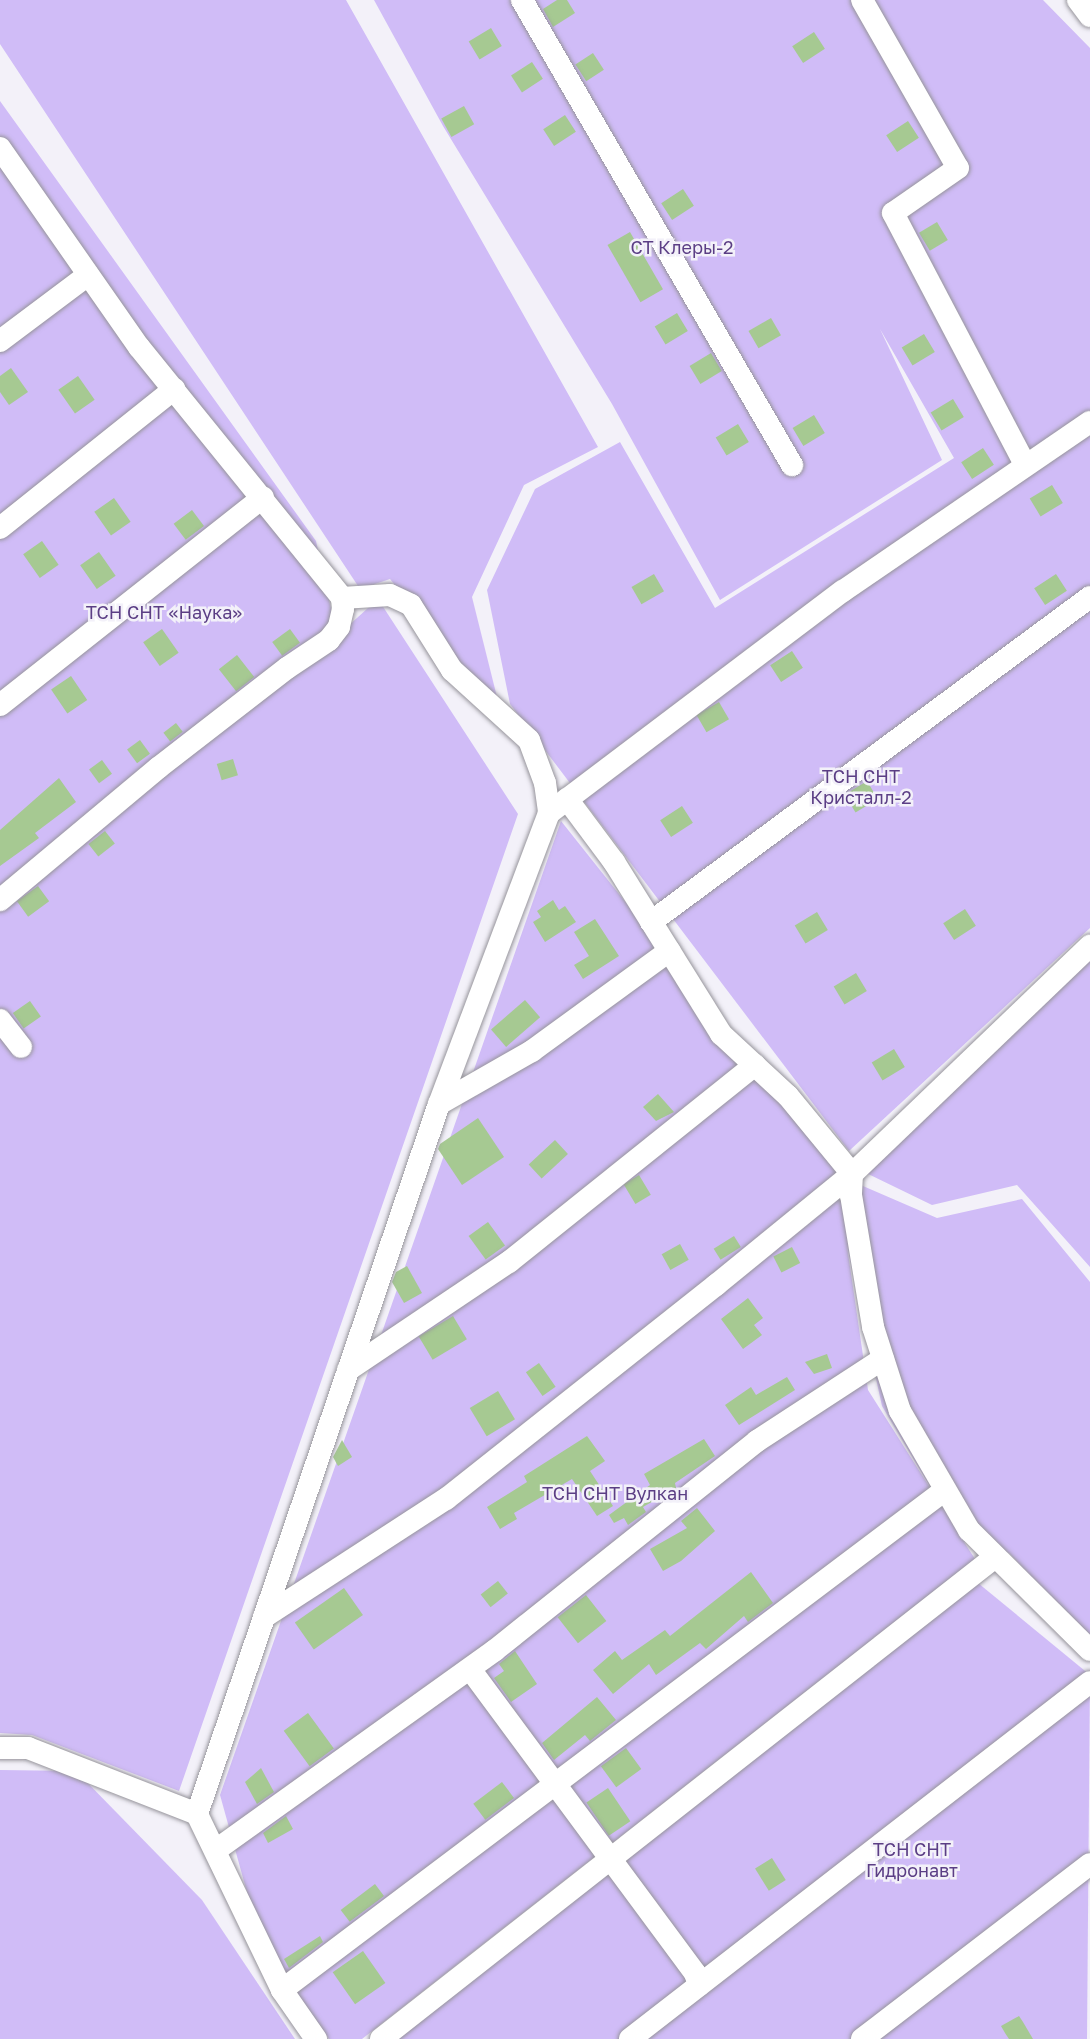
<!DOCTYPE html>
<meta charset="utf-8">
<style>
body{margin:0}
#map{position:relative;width:1090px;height:2039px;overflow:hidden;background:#f3f1f9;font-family:"Golos Text",sans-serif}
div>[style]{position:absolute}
.green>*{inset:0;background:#d0bcf7}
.building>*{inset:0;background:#a6c992;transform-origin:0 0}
.roads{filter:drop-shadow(0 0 2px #96949b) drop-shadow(0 0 2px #96949b)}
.minor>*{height:22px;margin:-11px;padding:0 11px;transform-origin:11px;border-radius:11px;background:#fff}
span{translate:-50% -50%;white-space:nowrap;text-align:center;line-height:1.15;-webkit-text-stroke:5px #f3f1f9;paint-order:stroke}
.park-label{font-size:18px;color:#5b3e85}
</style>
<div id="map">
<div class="green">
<i style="clip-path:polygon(0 0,346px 0,598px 447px,524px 485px,472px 597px,503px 721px,390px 579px,360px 589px,0 44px)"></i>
<i style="clip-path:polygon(374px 0,1043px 0,1090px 48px,1090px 928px,849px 1151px,510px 704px,487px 590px,535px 489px,620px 442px,715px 608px,954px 458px,880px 329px,942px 460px,720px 600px,612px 404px,443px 126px)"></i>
<i style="clip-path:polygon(0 101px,316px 541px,337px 636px,378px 599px,518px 814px,179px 1791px,32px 1735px,0 1733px)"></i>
<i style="clip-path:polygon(evenodd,561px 821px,836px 1167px,856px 1183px,937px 1218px,1022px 1199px,1090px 1282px,1090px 1641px,1009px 1553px,964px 1542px,975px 1559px,362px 2039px,329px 2039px,284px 1976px,248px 1896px,220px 1795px,561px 821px,847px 1246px,882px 1406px,936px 1497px,868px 1390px,847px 1246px)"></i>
<i style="clip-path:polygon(1090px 947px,1090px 1267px,1017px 1185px,932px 1205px,862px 1171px)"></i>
<i style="clip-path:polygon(978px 1583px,1090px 1675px,1087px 2039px,392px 2039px)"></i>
<i style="clip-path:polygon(0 1770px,76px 1771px,202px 1900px,295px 2039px,0 2039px)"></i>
</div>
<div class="building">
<i style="clip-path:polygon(557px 0,567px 0,575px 13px,553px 27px,543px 9px)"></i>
<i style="left:491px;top:28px;width:21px;height:26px;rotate:59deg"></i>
<i style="left:814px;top:32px;width:20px;height:26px;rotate:57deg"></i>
<i style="left:593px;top:53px;width:20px;height:21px;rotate:57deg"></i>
<i style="left:532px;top:62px;width:20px;height:25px;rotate:57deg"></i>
<i style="left:464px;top:106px;width:21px;height:26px;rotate:61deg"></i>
<i style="left:565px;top:115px;width:20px;height:26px;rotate:57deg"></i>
<i style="left:908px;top:121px;width:20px;height:26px;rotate:57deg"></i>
<i style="left:683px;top:189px;width:20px;height:26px;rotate:57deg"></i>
<i style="left:937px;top:222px;width:21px;height:21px;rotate:59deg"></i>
<i style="left:630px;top:232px;width:66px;height:26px;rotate:60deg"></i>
<i style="left:677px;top:313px;width:21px;height:26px;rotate:59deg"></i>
<i style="left:771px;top:318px;width:20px;height:26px;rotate:60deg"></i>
<i style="left:924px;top:334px;width:21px;height:26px;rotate:59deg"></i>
<i style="left:711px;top:353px;width:21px;height:25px;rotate:59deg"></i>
<i style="clip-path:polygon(11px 368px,28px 392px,9px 405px,0 392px,0 376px)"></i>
<i style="left:78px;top:376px;width:29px;height:24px;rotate:55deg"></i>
<i style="left:953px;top:399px;width:21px;height:26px;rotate:59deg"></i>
<i style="left:814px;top:415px;width:21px;height:25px;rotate:59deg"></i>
<i style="left:738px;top:424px;width:21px;height:26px;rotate:59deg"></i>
<i style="left:983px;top:448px;width:20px;height:26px;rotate:57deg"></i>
<i style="left:1052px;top:485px;width:21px;height:26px;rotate:59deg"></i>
<i style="left:114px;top:498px;width:29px;height:24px;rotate:55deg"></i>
<i style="left:192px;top:510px;width:20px;height:23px;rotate:53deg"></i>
<i style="left:42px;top:541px;width:29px;height:23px;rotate:55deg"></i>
<i style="left:99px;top:552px;width:29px;height:23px;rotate:55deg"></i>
<i style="left:654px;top:574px;width:20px;height:26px;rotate:60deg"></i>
<i style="left:1056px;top:574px;width:20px;height:26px;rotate:57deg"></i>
<i style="left:162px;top:629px;width:29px;height:23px;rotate:55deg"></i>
<i style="left:290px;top:629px;width:17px;height:22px;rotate:54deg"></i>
<i style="left:792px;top:651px;width:20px;height:26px;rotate:57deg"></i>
<i style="left:237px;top:655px;width:28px;height:23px;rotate:52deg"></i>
<i style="left:71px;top:676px;width:29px;height:24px;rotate:56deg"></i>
<i style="left:719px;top:702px;width:20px;height:26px;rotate:60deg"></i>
<i style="left:176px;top:723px;width:11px;height:16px;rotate:52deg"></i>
<i style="left:140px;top:740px;width:17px;height:16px;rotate:54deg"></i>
<i style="left:233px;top:759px;width:17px;height:17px;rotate:73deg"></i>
<i style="left:102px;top:760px;width:17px;height:16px;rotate:54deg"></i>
<i style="clip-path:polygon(59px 778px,76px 802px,35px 833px,39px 838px,0 866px,0 830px)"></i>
<i style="left:867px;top:781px;width:21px;height:26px;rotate:59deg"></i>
<i style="left:682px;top:806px;width:20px;height:26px;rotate:57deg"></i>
<i style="left:105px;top:831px;width:16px;height:21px;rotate:52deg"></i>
<i style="left:38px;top:886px;width:19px;height:26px;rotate:54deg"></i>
<i style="clip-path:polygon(553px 900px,559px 910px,565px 906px,576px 922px,545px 942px,533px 922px,541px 917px,537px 911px)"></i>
<i style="left:965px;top:909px;width:20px;height:26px;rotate:57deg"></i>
<i style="left:817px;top:912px;width:21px;height:26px;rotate:59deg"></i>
<i style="clip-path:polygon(595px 919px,619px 956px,583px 979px,574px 965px,589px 956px,574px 932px)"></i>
<i style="left:856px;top:973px;width:21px;height:26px;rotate:59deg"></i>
<i style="left:525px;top:1000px;width:23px;height:45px;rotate:49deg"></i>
<i style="left:30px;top:1001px;width:19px;height:21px;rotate:55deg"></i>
<i style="left:894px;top:1049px;width:21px;height:26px;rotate:59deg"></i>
<i style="clip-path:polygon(658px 1094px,674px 1112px,656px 1121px,643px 1107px)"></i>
<i style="clip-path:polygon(478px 1118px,504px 1157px,462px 1185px,438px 1149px,440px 1144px)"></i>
<i style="left:555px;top:1140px;width:19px;height:36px;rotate:47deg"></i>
<i style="left:639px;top:1175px;width:23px;height:18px;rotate:59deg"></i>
<i style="left:488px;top:1222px;width:29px;height:24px;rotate:54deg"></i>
<i style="left:734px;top:1236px;width:13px;height:24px;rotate:58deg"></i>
<i style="left:680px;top:1244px;width:18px;height:21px;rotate:61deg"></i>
<i style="left:792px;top:1247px;width:18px;height:21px;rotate:63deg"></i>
<i style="clip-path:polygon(407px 1266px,422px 1293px,404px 1303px,392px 1282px,396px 1272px)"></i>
<i style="clip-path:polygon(748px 1298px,763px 1318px,754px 1325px,762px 1335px,743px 1349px,721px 1319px)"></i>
<i style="left:453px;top:1316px;width:27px;height:40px;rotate:59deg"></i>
<i style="clip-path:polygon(827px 1354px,832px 1368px,814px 1374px,805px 1362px)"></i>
<i style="left:539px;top:1363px;width:29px;height:16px;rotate:55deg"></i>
<i style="clip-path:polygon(787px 1377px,795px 1390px,739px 1425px,725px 1405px,751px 1387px,756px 1395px)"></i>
<i style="left:498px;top:1391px;width:33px;height:33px;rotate:59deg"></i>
<i style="clip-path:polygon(587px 1436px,605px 1461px,590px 1471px,613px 1506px,597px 1516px,572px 1479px,514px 1513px,517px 1519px,500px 1529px,487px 1507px,527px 1482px,524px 1476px)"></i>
<i style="clip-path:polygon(704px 1439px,715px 1456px,675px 1483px,676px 1488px,643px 1507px,646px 1512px,628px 1525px,624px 1518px,614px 1523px,609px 1515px,650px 1485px,644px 1474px)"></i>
<i style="clip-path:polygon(342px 1440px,352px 1457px,338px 1466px,333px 1457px)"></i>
<i style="clip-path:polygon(697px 1508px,715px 1531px,681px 1561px,663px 1571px,650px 1549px,687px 1528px,681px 1521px)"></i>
<i style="clip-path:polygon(751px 1572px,773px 1603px,748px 1622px,744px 1616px,706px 1649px,700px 1643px,656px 1675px,649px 1664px,613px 1694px,593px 1670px,615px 1651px,622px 1660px,665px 1630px,670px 1636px)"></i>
<i style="left:498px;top:1581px;width:16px;height:22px;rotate:52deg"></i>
<i style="left:344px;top:1588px;width:33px;height:60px;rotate:55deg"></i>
<i style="left:586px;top:1595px;width:33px;height:36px;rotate:52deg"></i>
<i style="clip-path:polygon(515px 1651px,537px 1684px,511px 1702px,494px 1678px,504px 1671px,499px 1664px)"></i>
<i style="clip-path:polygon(597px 1697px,616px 1720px,590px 1741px,585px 1735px,554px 1760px,542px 1743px)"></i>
<i style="left:308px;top:1713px;width:44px;height:30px;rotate:54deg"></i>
<i style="left:626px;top:1748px;width:26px;height:31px;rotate:54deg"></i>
<i style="clip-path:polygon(261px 1768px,274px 1792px,257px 1804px,245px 1782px)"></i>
<i style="left:502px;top:1782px;width:20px;height:36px;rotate:53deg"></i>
<i style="left:608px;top:1788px;width:40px;height:26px;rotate:56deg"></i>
<i style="clip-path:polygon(286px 1816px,293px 1829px,268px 1843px,263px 1833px)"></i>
<i style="left:772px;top:1858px;width:26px;height:20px;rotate:58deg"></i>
<i style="left:375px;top:1884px;width:15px;height:43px;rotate:53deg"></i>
<i style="clip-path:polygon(320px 1936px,323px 1942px,289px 1968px,284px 1959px)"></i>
<i style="left:363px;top:1951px;width:39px;height:37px;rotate:55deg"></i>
<i style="clip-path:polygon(1019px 2016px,1023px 2022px,1033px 2039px,1009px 2039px,1005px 2033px,1001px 2026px)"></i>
</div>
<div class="roads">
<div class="minor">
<i style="left:522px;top:0;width:538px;rotate:59.86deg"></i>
<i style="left:862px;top:0;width:193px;rotate:60.3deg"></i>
<i style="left:958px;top:168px;width:79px;rotate:145.3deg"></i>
<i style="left:893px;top:213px;width:284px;rotate:62.3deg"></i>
<i style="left:1078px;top:0;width:20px;rotate:53deg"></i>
<i style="left:0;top:148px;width:243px;rotate:55.1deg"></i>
<i style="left:139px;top:347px;width:323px;rotate:51deg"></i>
<i style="left:342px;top:598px;width:11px;rotate:85deg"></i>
<i style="left:343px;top:609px;width:18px;rotate:103deg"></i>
<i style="left:339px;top:627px;width:16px;rotate:128deg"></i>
<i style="left:329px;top:640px;width:50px;rotate:146.3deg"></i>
<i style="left:287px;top:668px;width:163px;rotate:142.2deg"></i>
<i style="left:158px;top:768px;width:206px;rotate:140.1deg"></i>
<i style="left:0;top:341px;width:110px;rotate:-36.9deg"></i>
<i style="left:0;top:528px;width:223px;rotate:-38.6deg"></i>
<i style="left:342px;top:598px;width:48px;rotate:-3.6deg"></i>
<i style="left:390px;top:595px;width:23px;rotate:25deg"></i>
<i style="left:411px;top:605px;width:77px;rotate:57.8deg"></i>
<i style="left:452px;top:670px;width:104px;rotate:42.3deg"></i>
<i style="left:529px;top:740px;width:46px;rotate:69.6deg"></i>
<i style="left:545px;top:783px;width:30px;rotate:82deg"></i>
<i style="left:0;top:705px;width:335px;rotate:-38.3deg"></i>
<i style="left:567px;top:799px;width:79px;rotate:53.3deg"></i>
<i style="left:614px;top:862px;width:203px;rotate:58.1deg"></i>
<i style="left:721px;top:1034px;width:91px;rotate:42.8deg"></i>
<i style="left:788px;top:1096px;width:101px;rotate:50.6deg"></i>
<i style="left:852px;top:1174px;width:21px;rotate:93deg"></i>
<i style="left:851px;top:1195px;width:134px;rotate:80.5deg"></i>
<i style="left:873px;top:1327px;width:88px;rotate:72.2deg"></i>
<i style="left:900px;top:1411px;width:138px;rotate:59.9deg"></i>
<i style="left:969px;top:1530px;width:170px;rotate:44.8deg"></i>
<i style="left:651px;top:922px;width:546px;rotate:-36.51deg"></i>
<i style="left:0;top:1020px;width:34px;rotate:52deg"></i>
<i style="left:439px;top:1104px;width:107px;rotate:-29.7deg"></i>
<i style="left:532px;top:1051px;width:170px;rotate:-36.1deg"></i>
<i style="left:348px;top:1370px;width:194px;rotate:-33.9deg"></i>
<i style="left:509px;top:1262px;width:315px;rotate:-38.7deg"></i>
<i style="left:264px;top:1617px;width:217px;rotate:-33deg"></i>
<i style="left:446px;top:1499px;width:345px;rotate:-38.4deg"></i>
<i style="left:716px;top:1285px;width:176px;rotate:-39.2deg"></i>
<i style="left:852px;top:1174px;width:330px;rotate:-43.8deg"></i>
<i style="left:470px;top:1669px;width:378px;rotate:53.5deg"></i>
<i style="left:695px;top:1973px;width:13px;rotate:72deg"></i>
<i style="left:0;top:1748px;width:28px"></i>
<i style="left:28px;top:1748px;width:181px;rotate:21.3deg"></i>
<i style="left:216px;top:1850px;width:342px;rotate:-35.6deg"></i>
<i style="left:494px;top:1651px;width:337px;rotate:-38.6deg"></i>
<i style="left:757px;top:1441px;width:150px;rotate:-33.1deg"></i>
<i style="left:282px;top:1990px;width:830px;rotate:-37.02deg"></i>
<i style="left:316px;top:2039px;width:60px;rotate:-124.8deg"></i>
<i style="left:282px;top:1990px;width:195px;rotate:-115.8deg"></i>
<i style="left:197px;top:1814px;width:750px;rotate:-71.18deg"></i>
<i style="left:439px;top:1104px;width:311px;rotate:-69.3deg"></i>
<i style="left:549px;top:813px;width:368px;rotate:-37.1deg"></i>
<i style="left:843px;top:591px;width:299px;rotate:-34.4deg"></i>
<i style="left:381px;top:2039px;width:781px;rotate:-38.13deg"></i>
<i style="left:630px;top:2039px;width:582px;rotate:-37.81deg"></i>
<i style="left:862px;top:2039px;width:287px;rotate:-37.5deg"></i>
</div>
</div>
<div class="park-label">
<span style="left:682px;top:247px">СТ Клеры-2</span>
<span style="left:164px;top:612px">ТСН СНТ «Наука»</span>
<span style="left:861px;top:787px">ТСН СНТ<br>Кристалл-2</span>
<span style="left:615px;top:1493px">ТСН СНТ Вулкан</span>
<span style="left:912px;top:1860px">ТСН СНТ<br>Гидронавт</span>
</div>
</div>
